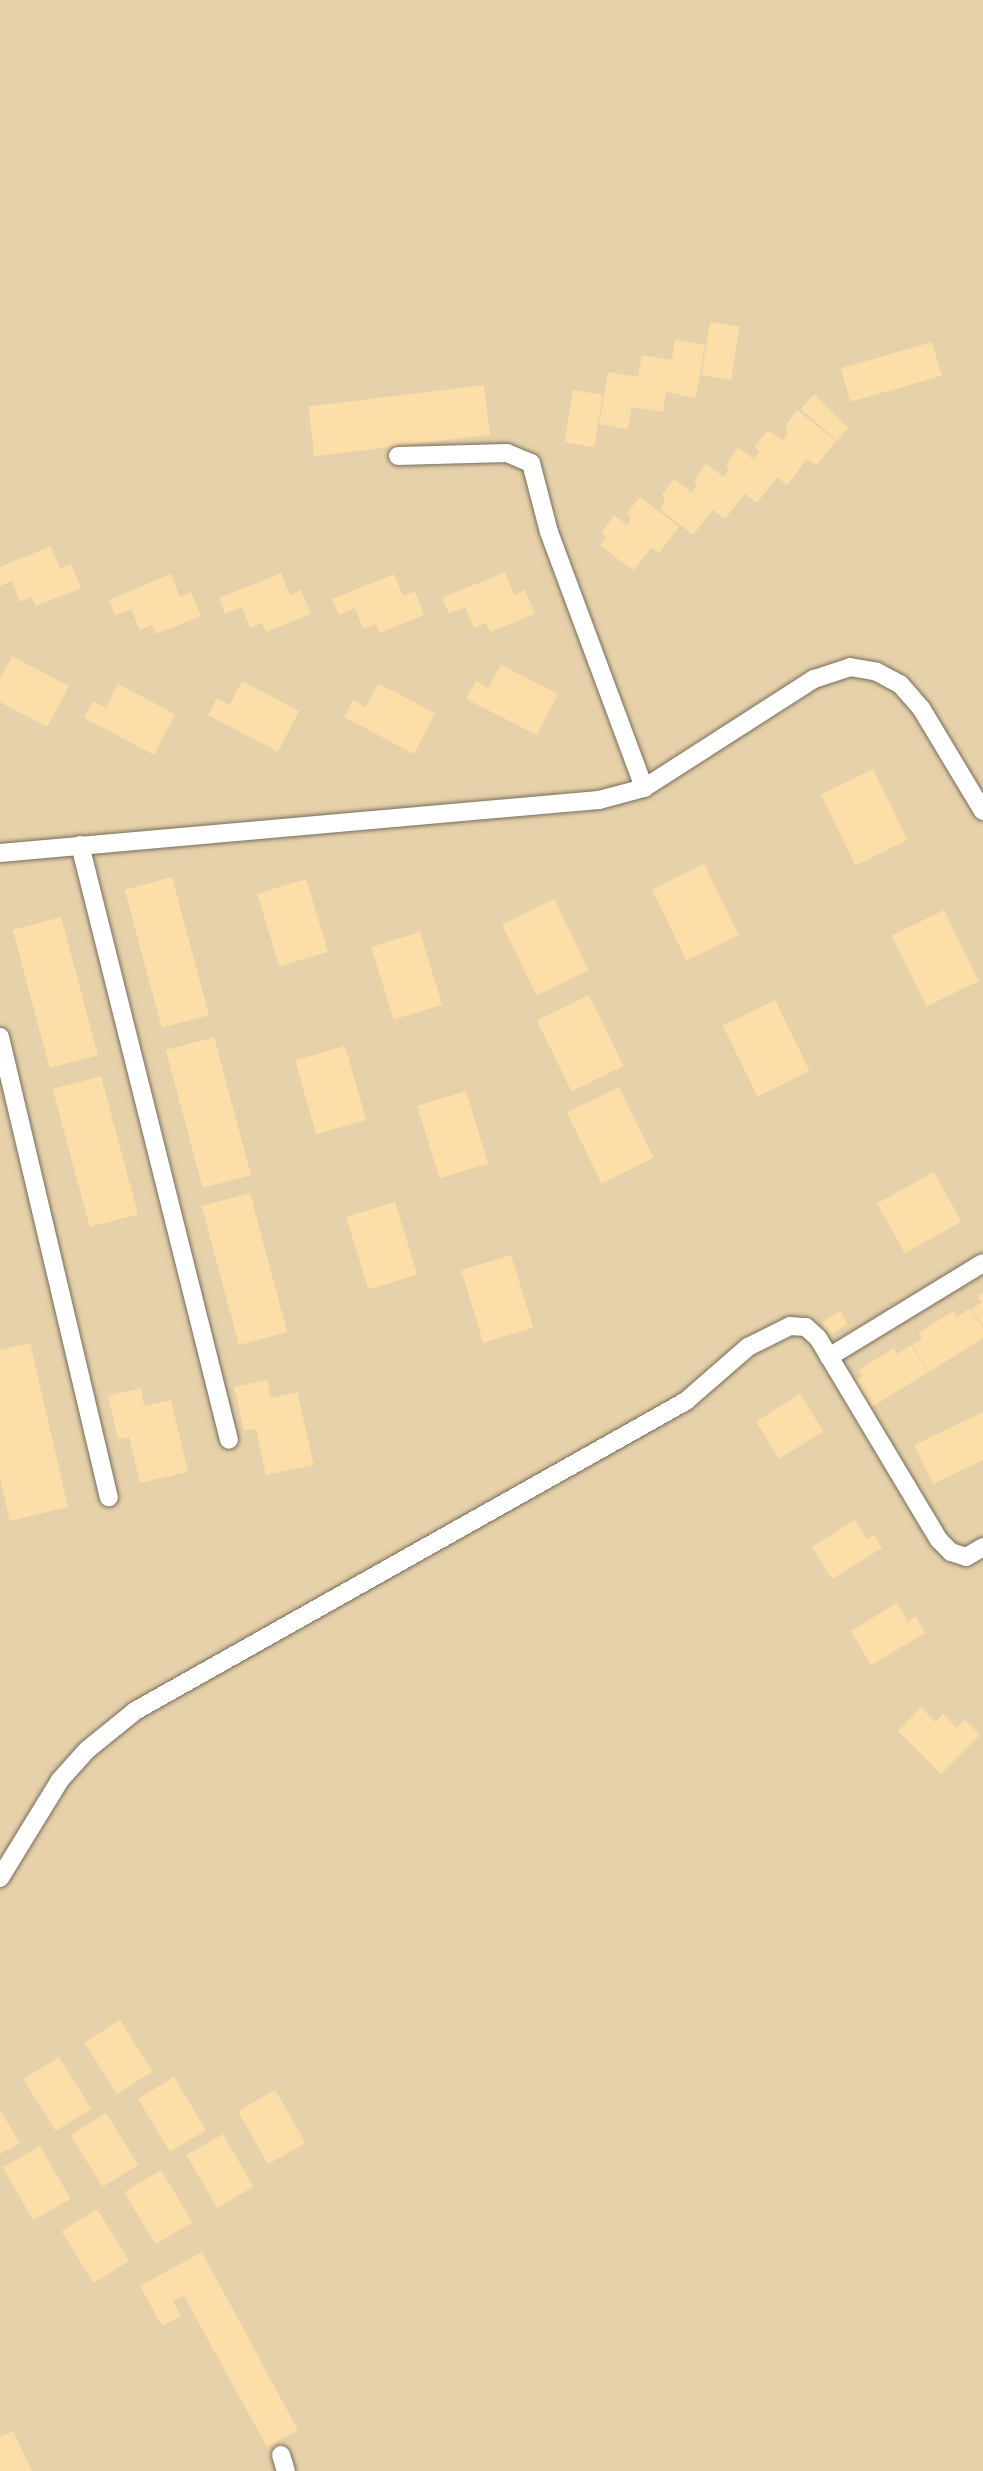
<!DOCTYPE html>
<style>
body{margin:0}
#map{position:relative;width:983px;height:2471px;overflow:hidden;background:#fef9f1;font-family:Lato,sans-serif}
div>[style]{position:absolute}
.green>*{inset:0;background:#e6d1aa;transform-origin:0 0}
.building>*{inset:0;background:#fbdea8;transform-origin:0 0}
.roads{filter:drop-shadow(0 0 2px #776d5b) drop-shadow(0 0 2px #776d5b)}
.minor>*{height:18px;margin:-9px;padding:0 9px;transform-origin:9px;border-radius:9px;background:#fff}
span{translate:-50% -50%;white-space:nowrap;text-align:center;line-height:1.15;-webkit-text-stroke:7px #fff;paint-order:stroke}
</style>
<div id="map">
<div class="green">
<i style="left:0;top:0;width:983px;height:2471px"></i>
</div>
<div class="building">
<i style="left:710px;top:322px;width:30px;height:54px;rotate:9deg"></i>
<i style="clip-path:polygon(675px 340px,705px 345px,696px 398px,666px 392px,663px 412px,632px 407px,628px 429px,599px 424px,608px 372px,638px 377px,642px 355px,672px 360px)"></i>
<i style="left:932px;top:342px;width:35px;height:95px;rotate:74deg"></i>
<i style="left:484px;top:385px;width:50px;height:177px;rotate:83deg"></i>
<i style="left:573px;top:390px;width:30px;height:53px;rotate:9deg"></i>
<i style="clip-path:polygon(814px 394px,848px 428px,837px 441px,801px 409px)"></i>
<i style="clip-path:polygon(797px 410px,836px 441px,816px 466px,807px 459px,787px 485px,777px 477px,757px 503px,745px 494px,725px 519px,713px 510px,693px 535px,660px 509px,665px 502px,662px 495px,674px 479px,692px 493px,697px 486px,694px 480px,706px 464px,724px 477px,729px 470px,726px 464px,738px 447px,753px 459px,759px 452px,755px 446px,768px 430px,783px 441px,788px 433px,785px 427px)"></i>
<i style="clip-path:polygon(640px 497px,679px 527px,659px 553px,652px 547px,633px 571px,600px 545px,605px 538px,602px 532px,614px 515px,627px 525px,631px 520px,627px 513px)"></i>
<i style="clip-path:polygon(51px 546px,60px 569px,71px 564px,81px 588px,36px 606px,32px 597px,20px 602px,12px 581px,0 586px,0 567px)"></i>
<i style="clip-path:polygon(505px 572px,514px 595px,525px 590px,535px 614px,490px 632px,486px 623px,474px 628px,465px 607px,449px 614px,442px 598px)"></i>
<i style="clip-path:polygon(281px 573px,290px 595px,301px 590px,311px 614px,266px 632px,262px 623px,250px 628px,242px 607px,225px 614px,219px 598px)"></i>
<i style="clip-path:polygon(171px 574px,180px 597px,191px 592px,201px 616px,156px 634px,152px 625px,140px 630px,131px 609px,115px 616px,109px 600px)"></i>
<i style="clip-path:polygon(394px 574px,403px 596px,415px 591px,424px 615px,380px 633px,376px 624px,363px 629px,355px 608px,339px 615px,332px 599px)"></i>
<i style="clip-path:polygon(12px 656px,69px 686px,47px 727px,0 702px,0 679px)"></i>
<i style="clip-path:polygon(501px 665px,558px 694px,537px 735px,466px 699px,476px 681px,488px 688px)"></i>
<i style="clip-path:polygon(242px 681px,299px 711px,278px 752px,208px 715px,217px 698px,230px 705px)"></i>
<i style="clip-path:polygon(378px 683px,435px 713px,414px 754px,344px 717px,353px 700px,366px 707px)"></i>
<i style="clip-path:polygon(118px 684px,175px 714px,154px 755px,84px 718px,93px 701px,106px 708px)"></i>
<i style="left:873px;top:769px;width:79px;height:58px;rotate:64deg"></i>
<i style="left:704px;top:864px;width:79px;height:58px;rotate:64deg"></i>
<i style="left:172px;top:877px;width:143px;height:49px;rotate:75deg"></i>
<i style="left:306px;top:879px;width:76px;height:51px;rotate:73deg"></i>
<i style="left:554px;top:899px;width:79px;height:58px;rotate:64deg"></i>
<i style="left:944px;top:910px;width:79px;height:58px;rotate:64deg"></i>
<i style="left:61px;top:917px;width:143px;height:50px;rotate:75deg"></i>
<i style="left:420px;top:932px;width:76px;height:51px;rotate:73deg"></i>
<i style="left:589px;top:995px;width:79px;height:58px;rotate:64deg"></i>
<i style="left:775px;top:1000px;width:79px;height:58px;rotate:64deg"></i>
<i style="left:214px;top:1037px;width:143px;height:50px;rotate:75deg"></i>
<i style="left:345px;top:1046px;width:77px;height:52px;rotate:74deg"></i>
<i style="left:101px;top:1076px;width:143px;height:50px;rotate:75deg"></i>
<i style="left:619px;top:1087px;width:79px;height:58px;rotate:64deg"></i>
<i style="left:466px;top:1091px;width:76px;height:51px;rotate:73deg"></i>
<i style="left:934px;top:1172px;width:57px;height:65px;rotate:61deg"></i>
<i style="left:250px;top:1193px;width:144px;height:50px;rotate:75deg"></i>
<i style="left:395px;top:1202px;width:76px;height:51px;rotate:73deg"></i>
<i style="left:511px;top:1255px;width:76px;height:52px;rotate:73deg"></i>
<i style="clip-path:polygon(983px 1293px,983px 1326px,972px 1309px,982px 1302px,978px 1296px)"></i>
<i style="clip-path:polygon(970px 1308px,983px 1328px,983px 1338px,929px 1372px,912px 1345px,922px 1339px,919px 1333px,953px 1311px,957px 1317px)"></i>
<i style="left:840px;top:1311px;width:15px;height:22px;rotate:58deg"></i>
<i style="clip-path:polygon(30px 1343px,68px 1507px,10px 1521px,0 1478px,0 1350px)"></i>
<i style="clip-path:polygon(911px 1345px,928px 1372px,869px 1409px,853px 1382px,863px 1376px,859px 1370px,894px 1348px,897px 1354px)"></i>
<i style="clip-path:polygon(267px 1380px,271px 1398px,297px 1392px,314px 1465px,266px 1475px,256px 1429px,244px 1431px,234px 1387px)"></i>
<i style="clip-path:polygon(141px 1388px,144px 1406px,171px 1400px,188px 1472px,140px 1483px,129px 1437px,118px 1439px,108px 1396px)"></i>
<i style="left:800px;top:1394px;width:44px;height:52px;rotate:58deg"></i>
<i style="clip-path:polygon(983px 1412px,983px 1460px,933px 1484px,914px 1445px)"></i>
<i style="clip-path:polygon(855px 1520px,867px 1539px,874px 1535px,882px 1548px,832px 1579px,812px 1547px)"></i>
<i style="clip-path:polygon(897px 1603px,908px 1622px,916px 1617px,925px 1633px,871px 1665px,851px 1631px)"></i>
<i style="clip-path:polygon(921px 1707px,935px 1722px,943px 1714px,957px 1728px,965px 1720px,980px 1735px,941px 1774px,898px 1731px)"></i>
<i style="left:120px;top:2020px;width:61px;height:42px;rotate:58deg"></i>
<i style="left:59px;top:2057px;width:61px;height:42px;rotate:58deg"></i>
<i style="left:174px;top:2077px;width:62px;height:42px;rotate:59deg"></i>
<i style="left:275px;top:2090px;width:61px;height:43px;rotate:60deg"></i>
<i style="clip-path:polygon(0 2110px,20px 2143px,0 2154px)"></i>
<i style="left:106px;top:2113px;width:61px;height:42px;rotate:58deg"></i>
<i style="left:223px;top:2134px;width:61px;height:42px;rotate:60deg"></i>
<i style="left:40px;top:2146px;width:61px;height:43px;rotate:60deg"></i>
<i style="left:161px;top:2170px;width:61px;height:43px;rotate:59deg"></i>
<i style="left:97px;top:2209px;width:61px;height:42px;rotate:58deg"></i>
<i style="clip-path:polygon(202px 2252px,298px 2430px,267px 2447px,184px 2296px,173px 2301px,181px 2316px,162px 2326px,140px 2286px)"></i>
<i style="clip-path:polygon(13px 2431px,32px 2471px,0 2471px,0 2437px)"></i>
</div>
<div class="roads">
<div class="minor">
<i style="left:398px;top:456px;width:109px;rotate:-1.6deg"></i>
<i style="left:507px;top:453px;width:26px;rotate:23deg"></i>
<i style="left:531px;top:463px;width:71px;rotate:75.4deg"></i>
<i style="left:549px;top:532px;width:273px;rotate:69.6deg"></i>
<i style="left:80px;top:845px;width:613px;rotate:75.94deg"></i>
<i style="left:0;top:853px;width:601px;rotate:-5.06deg"></i>
<i style="left:599px;top:800px;width:47px;rotate:-14.9deg"></i>
<i style="left:644px;top:788px;width:202px;rotate:-32.7deg"></i>
<i style="left:814px;top:679px;width:38px;rotate:-18deg"></i>
<i style="left:850px;top:667px;width:27px;rotate:10deg"></i>
<i style="left:877px;top:672px;width:26px;rotate:28deg"></i>
<i style="left:900px;top:684px;width:32px;rotate:49deg"></i>
<i style="left:921px;top:708px;width:120px;rotate:59deg"></i>
<i style="left:0;top:1037px;width:473px;rotate:76.7deg"></i>
<i style="left:829px;top:1357px;width:180px;rotate:-31.4deg"></i>
<i style="left:0;top:1878px;width:115px;rotate:-58.5deg"></i>
<i style="left:60px;top:1780px;width:40px;rotate:-48deg"></i>
<i style="left:87px;top:1750px;width:62px;rotate:-39.1deg"></i>
<i style="left:135px;top:1711px;width:632px;rotate:-29.36deg"></i>
<i style="left:686px;top:1401px;width:82px;rotate:-41.1deg"></i>
<i style="left:748px;top:1347px;width:47px;rotate:-26.6deg"></i>
<i style="left:790px;top:1326px;width:16px;rotate:4deg"></i>
<i style="left:806px;top:1327px;width:16px;rotate:43deg"></i>
<i style="left:818px;top:1338px;width:235px;rotate:59.1deg"></i>
<i style="left:939px;top:1540px;width:17px;rotate:45deg"></i>
<i style="left:951px;top:1552px;width:16px;rotate:18deg"></i>
<i style="left:966px;top:1557px;width:20px;rotate:-30deg"></i>
<i style="left:281px;top:2455px;width:17px;rotate:73deg"></i>
</div>
</div>
</div>
